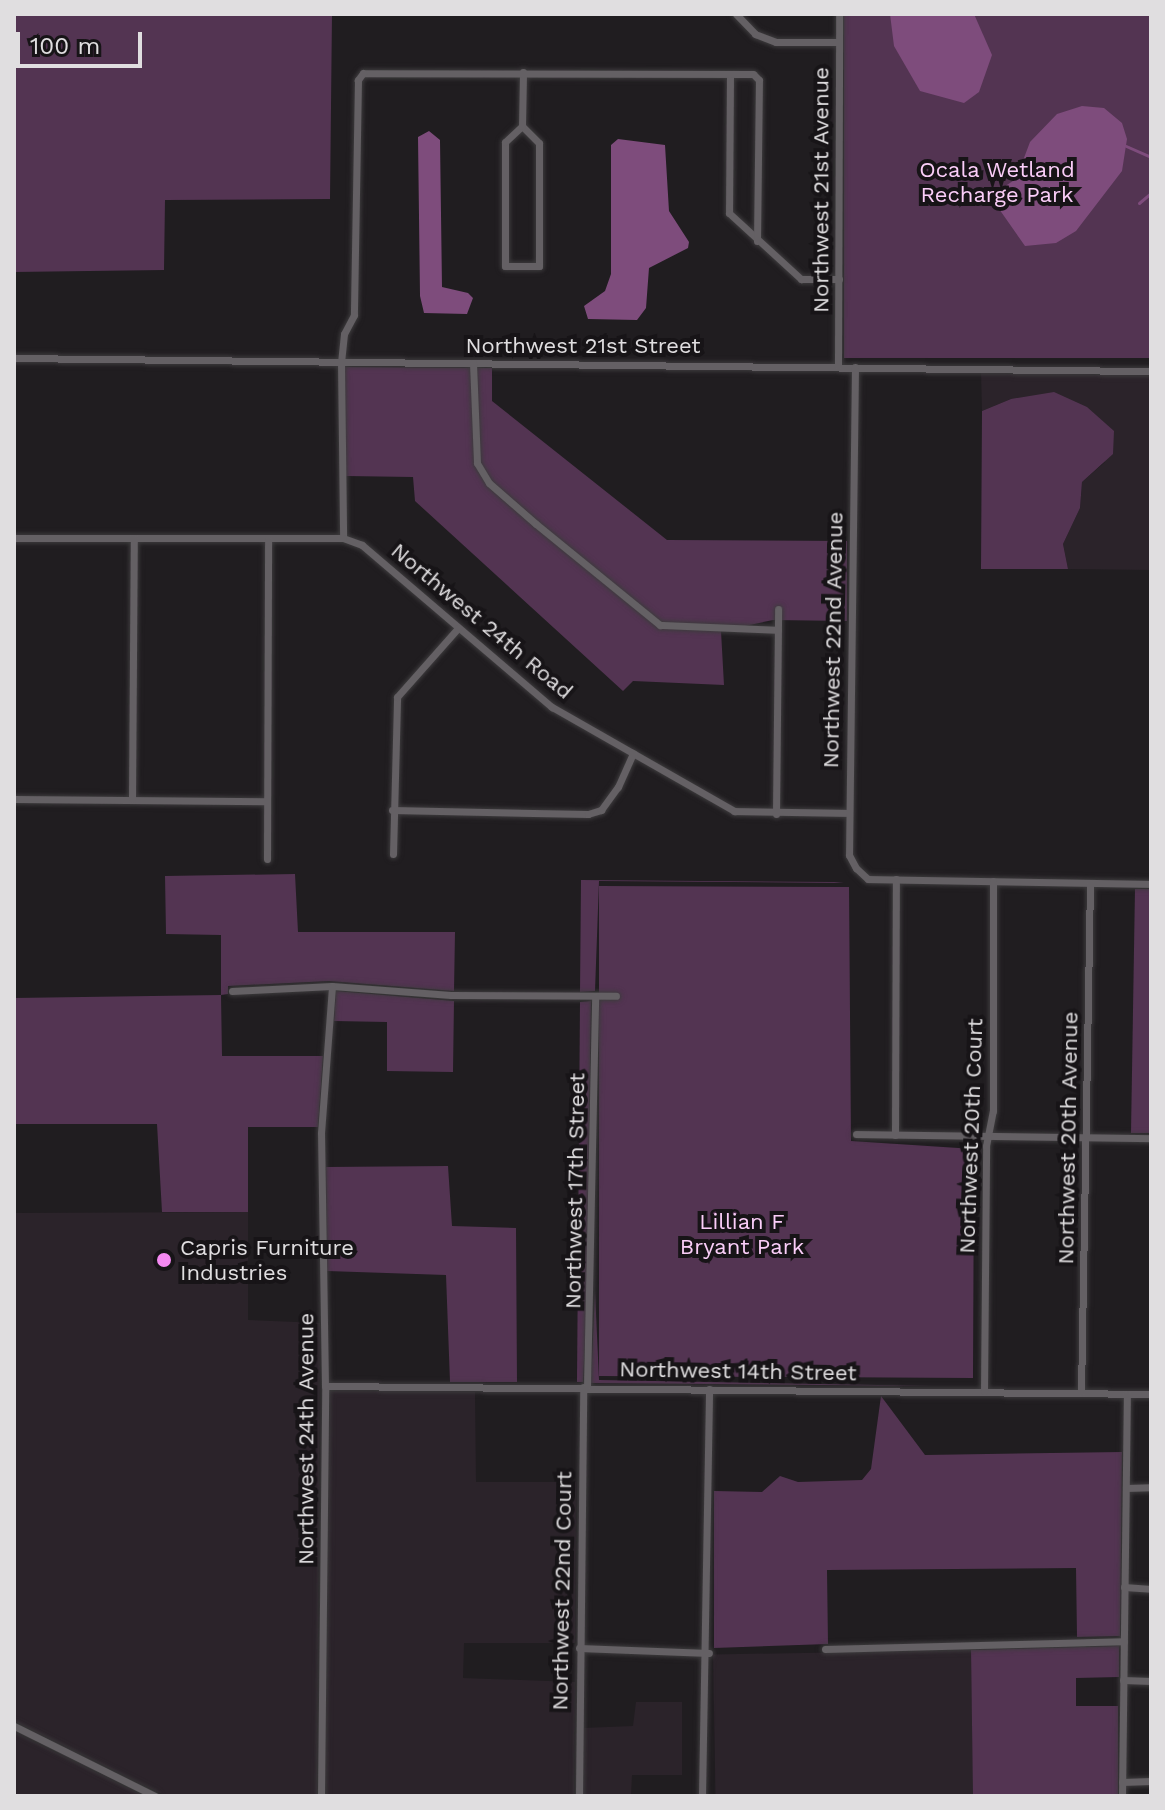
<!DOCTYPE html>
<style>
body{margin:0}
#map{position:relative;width:1165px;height:1810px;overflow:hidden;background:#201d20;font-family:"Work Sans",sans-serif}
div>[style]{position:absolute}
.built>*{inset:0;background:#2b232a;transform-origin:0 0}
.green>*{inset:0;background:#533452;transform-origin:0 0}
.water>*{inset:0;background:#7e4c7c}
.stream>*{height:3px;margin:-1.5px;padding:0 1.5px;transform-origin:1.5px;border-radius:1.5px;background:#7e4c7c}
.roads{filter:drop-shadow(0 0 2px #3d3b3d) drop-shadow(0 0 2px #3d3b3d)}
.minor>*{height:7px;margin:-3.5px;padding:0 3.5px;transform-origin:3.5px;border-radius:3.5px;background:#646064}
.dots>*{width:22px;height:22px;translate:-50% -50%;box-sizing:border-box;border:4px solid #171417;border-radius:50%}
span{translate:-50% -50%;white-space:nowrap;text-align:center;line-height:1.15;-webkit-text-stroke:8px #171417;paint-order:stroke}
.park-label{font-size:22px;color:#fbcef9}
.street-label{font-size:22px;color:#e0dee0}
.poi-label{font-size:22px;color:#e0dee0}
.left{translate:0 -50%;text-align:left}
.frame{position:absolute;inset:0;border:16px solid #e0dee0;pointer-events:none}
.scale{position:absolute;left:16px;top:32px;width:126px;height:36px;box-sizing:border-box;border:4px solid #e0dee0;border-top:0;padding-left:10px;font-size:24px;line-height:28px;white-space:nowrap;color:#e0dee0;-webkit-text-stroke:6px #171417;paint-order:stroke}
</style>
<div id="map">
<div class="built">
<i style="clip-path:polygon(981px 373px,1151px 376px,1151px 570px,1068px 569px,1063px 544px,1080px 508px,1082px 482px,1105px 462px,1011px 399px,982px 411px)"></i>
<i style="clip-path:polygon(248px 1212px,248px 1320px,320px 1323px,317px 1796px,166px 1796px,14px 1721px,14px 1213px)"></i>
<i style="clip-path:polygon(330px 1391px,475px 1392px,476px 1482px,576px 1482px,575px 1643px,464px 1643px,463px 1678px,575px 1682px,574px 1796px,325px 1796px)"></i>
<i style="left:971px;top:1650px;width:146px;height:258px;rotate:89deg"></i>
<i style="clip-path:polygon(636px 1702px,682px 1702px,682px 1775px,632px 1775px,631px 1796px,583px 1796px,583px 1728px,633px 1726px)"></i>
<i style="clip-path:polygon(14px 1732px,144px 1796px,14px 1796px)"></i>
</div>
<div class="green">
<i style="clip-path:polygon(14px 14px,332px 14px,330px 199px,165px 200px,164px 270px,14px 272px)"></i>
<i style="left:844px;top:14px;width:307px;height:344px"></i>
<i style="clip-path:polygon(345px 367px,492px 368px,492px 401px,667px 540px,847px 541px,847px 621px,773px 620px,721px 631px,724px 685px,633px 681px,623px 691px,415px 501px,413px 477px,346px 476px)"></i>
<i style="clip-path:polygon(1054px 392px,1087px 407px,1114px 431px,1113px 454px,1082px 482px,1080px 508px,1063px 544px,1068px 569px,981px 569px,982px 411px,1011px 399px)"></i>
<i style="clip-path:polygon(295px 874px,298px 932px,455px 932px,454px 991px,329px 981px,228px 986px,228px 994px,221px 995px,222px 1056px,323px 1056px,318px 1127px,248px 1127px,248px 1212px,162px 1212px,157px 1124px,14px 1124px,14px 998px,221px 995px,221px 935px,166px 934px,165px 876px)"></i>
<i style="clip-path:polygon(581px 880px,834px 882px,844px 883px,599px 881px,595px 991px,580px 992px)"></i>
<i style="clip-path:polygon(599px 886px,849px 887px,851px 1141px,974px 1149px,973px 1378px,599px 1376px)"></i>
<i style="clip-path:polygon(1135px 889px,1151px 889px,1151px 1133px,1131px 1133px)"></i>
<i style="clip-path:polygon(336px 991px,454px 1001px,453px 1072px,387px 1071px,387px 1022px,334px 1021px)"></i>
<i style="clip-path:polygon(591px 1001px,586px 1318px,583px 1382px,577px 1382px,580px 1002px)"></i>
<i style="clip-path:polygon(448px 1166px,452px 1226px,516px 1228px,517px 1382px,450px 1382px,446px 1275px,327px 1271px,326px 1167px)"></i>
<i style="clip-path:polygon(595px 1291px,599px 1380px,936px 1386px,591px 1383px)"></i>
<i style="clip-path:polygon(881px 1396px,925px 1455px,1122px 1452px,1120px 1636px,1077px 1637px,1076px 1568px,827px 1570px,828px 1644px,714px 1648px,714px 1491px,762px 1492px,780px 1476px,798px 1482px,862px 1480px,871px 1469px)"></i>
<i style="clip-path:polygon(1119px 1646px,1119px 1677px,1076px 1678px,1076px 1706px,1118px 1706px,1118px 1796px,973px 1796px,971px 1650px)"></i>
</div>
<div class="water">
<i style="clip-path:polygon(890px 14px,974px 14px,992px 55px,979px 92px,964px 103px,920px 91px,894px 46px)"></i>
<i style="clip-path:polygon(1082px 106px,1104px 108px,1122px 123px,1127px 139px,1122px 171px,1076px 231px,1056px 243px,1025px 246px,990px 196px,1016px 179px,1030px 142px,1057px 114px)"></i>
<i style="clip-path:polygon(429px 131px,440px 140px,442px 287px,468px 293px,473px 298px,467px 314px,424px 313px,420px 296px,418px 137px)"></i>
<i style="clip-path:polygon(618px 139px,665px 145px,669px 211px,689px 242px,688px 248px,649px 268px,646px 308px,637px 320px,588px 319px,584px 306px,605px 291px,611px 274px,611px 145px)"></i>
</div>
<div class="stream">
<i style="left:1126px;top:146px;width:27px;rotate:24deg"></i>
<i style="left:1139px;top:203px;width:16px;rotate:-40deg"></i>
</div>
<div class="roads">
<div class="minor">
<i style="left:736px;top:14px;width:28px;rotate:46deg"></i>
<i style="left:755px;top:34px;width:22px;rotate:21deg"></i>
<i style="left:776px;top:42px;width:63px"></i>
<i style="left:730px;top:75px;width:138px;rotate:90.4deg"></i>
<i style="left:729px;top:213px;width:98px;rotate:42.5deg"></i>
<i style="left:801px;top:279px;width:38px"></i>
<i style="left:522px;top:126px;width:24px;rotate:45deg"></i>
<i style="left:539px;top:143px;width:123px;rotate:90deg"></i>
<i style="left:539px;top:266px;width:34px;rotate:180deg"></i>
<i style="left:505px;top:266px;width:124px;rotate:-90deg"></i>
<i style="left:505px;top:142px;width:23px;rotate:-43deg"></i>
<i style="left:522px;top:126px;width:54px;rotate:-88.9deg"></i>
<i style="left:757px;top:241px;width:161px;rotate:-89.3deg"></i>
<i style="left:759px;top:80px;width:8px;rotate:-135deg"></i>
<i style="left:753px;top:74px;width:390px;rotate:-179.9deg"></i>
<i style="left:363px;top:73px;width:9px;rotate:126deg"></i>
<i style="left:358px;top:80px;width:235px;rotate:91deg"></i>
<i style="left:354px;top:315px;width:21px;rotate:118deg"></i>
<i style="left:344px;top:334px;width:28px;rotate:96deg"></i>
<i style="left:341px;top:362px;width:176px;rotate:89.3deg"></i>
<i style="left:343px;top:538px;width:20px;rotate:20deg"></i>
<i style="left:362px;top:545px;width:250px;rotate:40.5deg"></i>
<i style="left:552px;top:707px;width:210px;rotate:29.7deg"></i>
<i style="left:734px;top:811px;width:115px;rotate:1deg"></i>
<i style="left:14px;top:358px;width:1137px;rotate:0.66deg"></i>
<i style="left:473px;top:363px;width:100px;rotate:87.7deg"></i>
<i style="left:477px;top:463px;width:23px;rotate:59deg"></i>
<i style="left:489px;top:483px;width:62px;rotate:41.1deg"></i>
<i style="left:536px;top:524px;width:160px;rotate:39.2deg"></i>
<i style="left:660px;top:625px;width:118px;rotate:2.4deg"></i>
<i style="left:838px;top:366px;width:352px;rotate:-89.8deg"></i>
<i style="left:855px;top:367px;width:488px;rotate:90.7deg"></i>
<i style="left:849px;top:855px;width:15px;rotate:62deg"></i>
<i style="left:856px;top:868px;width:16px;rotate:43deg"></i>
<i style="left:868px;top:879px;width:283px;rotate:1deg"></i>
<i style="left:14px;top:538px;width:329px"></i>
<i style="left:14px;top:799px;width:252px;rotate:0.5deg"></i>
<i style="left:132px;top:799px;width:261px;rotate:-89.6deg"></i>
<i style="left:392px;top:810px;width:196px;rotate:1.2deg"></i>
<i style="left:588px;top:814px;width:14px;rotate:-17deg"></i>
<i style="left:601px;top:810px;width:29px;rotate:-54deg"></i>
<i style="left:618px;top:787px;width:37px;rotate:-66deg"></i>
<i style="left:776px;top:814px;width:205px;rotate:-89.4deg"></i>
<i style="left:393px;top:854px;width:157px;rotate:-88.5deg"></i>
<i style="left:397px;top:697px;width:92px;rotate:-48.5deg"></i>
<i style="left:267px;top:859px;width:319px;rotate:-89.8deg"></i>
<i style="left:232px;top:991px;width:100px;rotate:-2.9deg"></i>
<i style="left:332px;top:986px;width:119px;rotate:4.3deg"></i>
<i style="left:451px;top:995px;width:165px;rotate:0.3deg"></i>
<i style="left:856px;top:1134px;width:295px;rotate:0.8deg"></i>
<i style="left:895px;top:1135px;width:256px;rotate:-89.8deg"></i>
<i style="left:325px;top:1386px;width:826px;rotate:0.55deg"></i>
<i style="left:587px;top:1387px;width:391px;rotate:-88.8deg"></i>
<i style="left:984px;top:1391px;width:245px;rotate:-89.5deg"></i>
<i style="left:986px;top:1146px;width:36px;rotate:-79deg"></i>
<i style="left:993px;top:1111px;width:230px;rotate:-90deg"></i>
<i style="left:1081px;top:1393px;width:510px;rotate:-88.99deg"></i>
<i style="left:1126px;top:1488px;width:25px;rotate:-2deg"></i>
<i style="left:1124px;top:1587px;width:27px;rotate:4deg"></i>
<i style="left:579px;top:1648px;width:130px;rotate:2.2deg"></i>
<i style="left:825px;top:1649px;width:299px;rotate:-1.5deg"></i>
<i style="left:1123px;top:1680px;width:28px;rotate:2deg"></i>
<i style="left:14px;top:1726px;width:157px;rotate:26.4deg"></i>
<i style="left:1122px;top:1782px;width:29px;rotate:-2deg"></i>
<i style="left:321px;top:1796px;width:410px;rotate:-89.4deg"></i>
<i style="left:325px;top:1386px;width:253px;rotate:-90.9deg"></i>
<i style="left:321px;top:1133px;width:147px;rotate:-85.7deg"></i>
<i style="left:579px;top:1796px;width:409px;rotate:-89.4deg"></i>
<i style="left:702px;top:1796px;width:407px;rotate:-89deg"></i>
<i style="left:1122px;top:1796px;width:402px;rotate:-89.3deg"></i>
</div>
</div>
<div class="dots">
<i style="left:164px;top:1260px;background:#f489f1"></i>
</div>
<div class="park-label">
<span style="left:997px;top:182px">Ocala Wetland<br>Recharge Park</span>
<span style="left:742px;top:1234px">Lillian F<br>Bryant Park</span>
</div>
<div class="street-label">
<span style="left:821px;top:190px;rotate:-90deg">Northwest 21st Avenue</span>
<span style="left:583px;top:346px">Northwest 21st Street</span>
<span style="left:482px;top:621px;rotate:40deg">Northwest 24th Road</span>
<span style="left:833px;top:640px;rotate:-89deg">Northwest 22nd Avenue</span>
<span style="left:971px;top:1136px;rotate:-88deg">Northwest 20th Court</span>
<span style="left:1068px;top:1138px;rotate:-89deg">Northwest 20th Avenue</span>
<span style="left:575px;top:1191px;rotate:-89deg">Northwest 17th Street</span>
<span style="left:738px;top:1371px;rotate:1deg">Northwest 14th Street</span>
<span style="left:306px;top:1439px;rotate:-90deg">Northwest 24th Avenue</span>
<span style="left:562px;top:1591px;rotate:-89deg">Northwest 22nd Court</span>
</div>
<div class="poi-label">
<span class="left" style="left:180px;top:1260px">Capris Furniture<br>Industries</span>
</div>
<div class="frame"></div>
<div class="scale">100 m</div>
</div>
